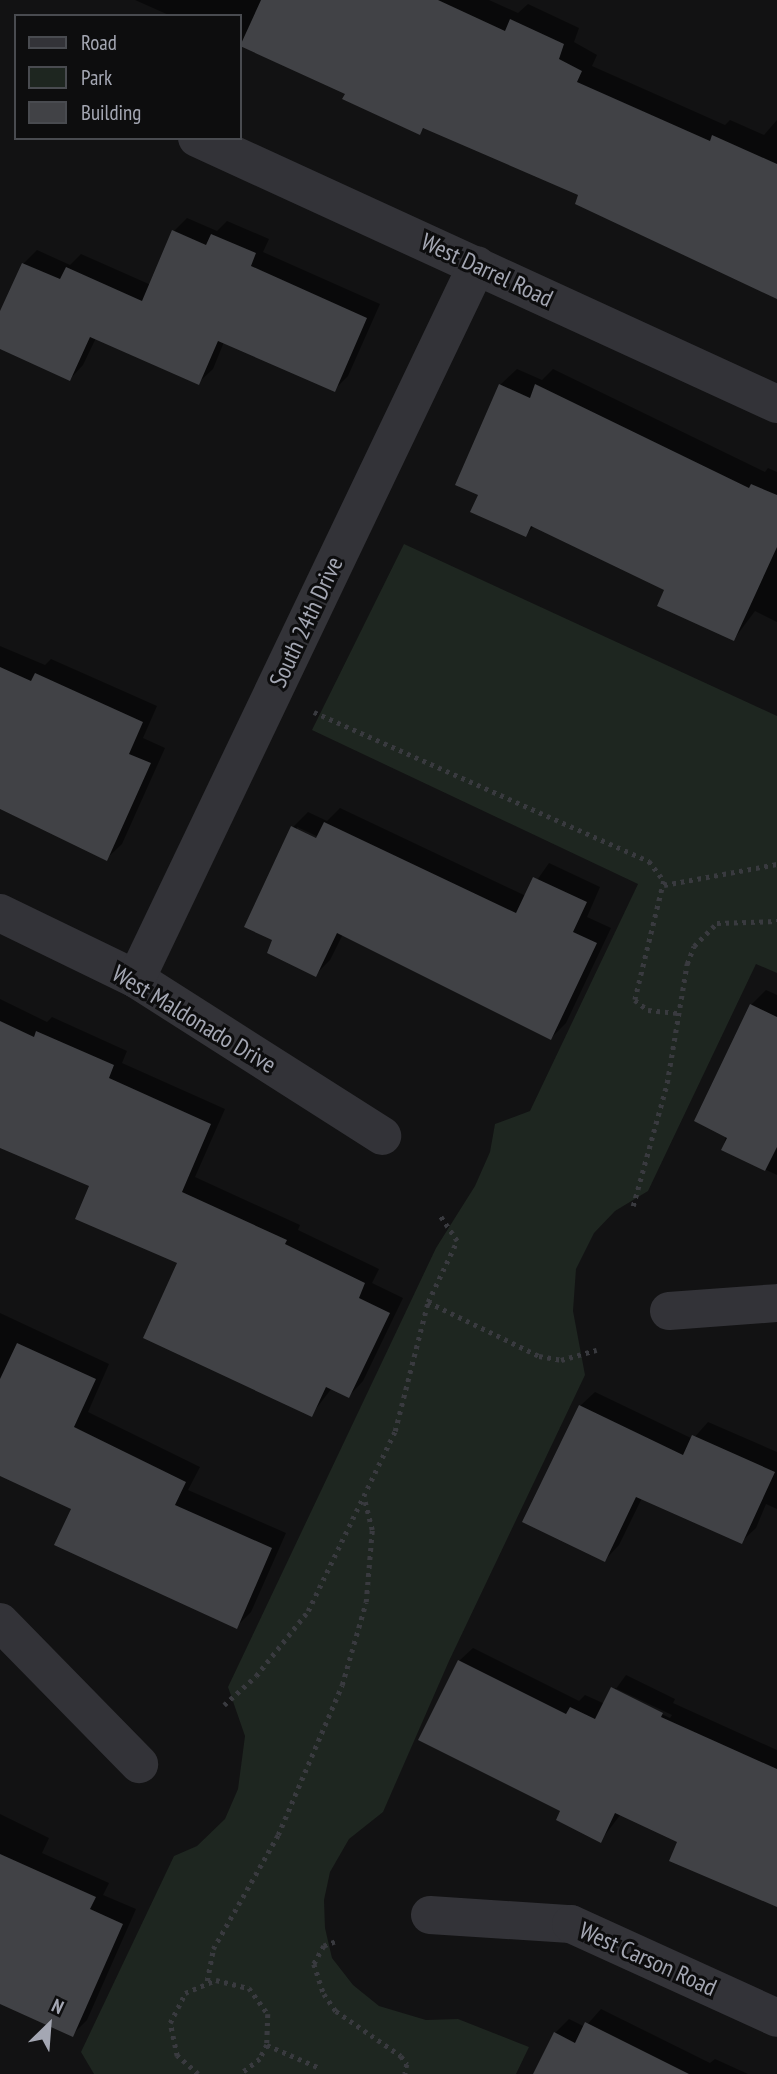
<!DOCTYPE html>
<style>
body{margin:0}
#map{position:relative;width:777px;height:2074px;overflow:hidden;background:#121213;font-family:"PT Sans Narrow",sans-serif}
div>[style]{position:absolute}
.green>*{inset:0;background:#1e2620}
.shadow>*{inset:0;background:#0007}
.building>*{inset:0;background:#414246}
.path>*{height:4.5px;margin-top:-2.25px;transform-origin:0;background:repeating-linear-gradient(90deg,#393a3f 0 3.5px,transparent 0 8.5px)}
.street>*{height:38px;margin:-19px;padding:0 19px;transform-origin:19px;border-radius:19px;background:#333338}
span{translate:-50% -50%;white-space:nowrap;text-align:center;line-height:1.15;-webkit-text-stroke:6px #0d0d0e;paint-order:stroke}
.street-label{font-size:24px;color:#a4a7b3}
.legend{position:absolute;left:14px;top:14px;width:228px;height:126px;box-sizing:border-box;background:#0d0d0e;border:2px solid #494b50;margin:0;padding:9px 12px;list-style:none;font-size:21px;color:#a4a7b3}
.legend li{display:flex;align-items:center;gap:14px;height:35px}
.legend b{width:35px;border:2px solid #494b50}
.north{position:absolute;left:14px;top:1990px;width:70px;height:70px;-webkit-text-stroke:5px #0d0d0e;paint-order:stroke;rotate:25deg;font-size:19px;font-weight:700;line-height:28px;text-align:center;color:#a4a7b3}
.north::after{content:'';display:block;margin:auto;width:24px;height:32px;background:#a4a7b3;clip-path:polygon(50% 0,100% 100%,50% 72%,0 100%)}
</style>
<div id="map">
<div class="green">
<i style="clip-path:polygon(404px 544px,777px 716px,777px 973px,756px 964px,648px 1191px,615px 1211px,594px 1233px,576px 1269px,573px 1311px,585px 1375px,449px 1661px,383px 1812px,349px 1839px,330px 1872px,324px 1900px,325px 1928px,332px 1958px,353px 1985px,379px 2006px,426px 2020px,458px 2019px,529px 2047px,516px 2074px,94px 2074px,81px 2052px,174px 1856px,197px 1846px,225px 1819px,238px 1789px,245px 1736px,228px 1687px,436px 1248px,475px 1186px,490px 1152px,495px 1124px,530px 1111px,638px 884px,312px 730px)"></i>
</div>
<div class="shadow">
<i style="clip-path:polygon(135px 0,489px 0,518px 13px,528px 4px,579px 28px,574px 42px,597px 55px,592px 66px,725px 125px,730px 120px,764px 135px,777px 120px,777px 297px,581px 194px,425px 127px,419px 133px,347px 93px,240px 46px,240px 16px,171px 16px)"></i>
<i style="clip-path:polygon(187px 218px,217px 231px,227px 221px,269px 239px,263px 252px,380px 304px,348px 376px,334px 390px,224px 342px,213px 369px,199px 382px,96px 338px,83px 365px,70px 379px,0 347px,0 315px,23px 264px,37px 250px,70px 265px,81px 254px,151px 285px,174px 231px)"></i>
<i style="clip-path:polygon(517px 369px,542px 380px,553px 369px,765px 472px,768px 468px,777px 472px,777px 622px,755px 611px,734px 639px,667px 589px,534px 526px,525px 535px,480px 494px,500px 385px)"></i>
<i style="clip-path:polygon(0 646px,45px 665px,51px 659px,157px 706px,143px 738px,165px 748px,122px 844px,106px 859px,0 809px)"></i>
<i style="clip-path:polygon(evenodd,340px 808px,526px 896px,549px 863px,600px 887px,587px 917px,611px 928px,566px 1023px,551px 1038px,343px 934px,330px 960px,315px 975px,274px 939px,293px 827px,308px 812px,327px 821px,340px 808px,297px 827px,325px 840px,323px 843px,297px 831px,297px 827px)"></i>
<i style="clip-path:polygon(766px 990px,777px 995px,777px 1175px,723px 1150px,751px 1005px)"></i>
<i style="clip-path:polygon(0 999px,47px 1022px,52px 1017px,127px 1051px,122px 1063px,225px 1109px,195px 1177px,300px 1225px,298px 1230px,379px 1269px,372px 1283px,403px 1298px,363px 1381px,349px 1396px,332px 1388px,311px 1415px,179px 1262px,92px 1185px,0 1146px)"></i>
<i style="clip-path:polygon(0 1313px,109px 1364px,88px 1412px,200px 1467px,188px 1490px,286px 1533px,251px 1612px,236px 1627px,74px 1508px,0 1475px)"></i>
<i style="clip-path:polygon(595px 1392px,693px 1439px,708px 1422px,777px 1452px,777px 1509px,766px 1504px,756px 1528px,741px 1542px,642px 1498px,619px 1545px,605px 1560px,580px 1406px)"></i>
<i style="clip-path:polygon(evenodd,473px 1648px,579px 1701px,585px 1695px,605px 1704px,626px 1675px,675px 1699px,673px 1703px,777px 1750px,777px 1906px,680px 1841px,621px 1814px,601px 1840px,562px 1810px,459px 1661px,473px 1648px,615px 1688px,672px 1715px,670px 1718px,615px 1692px,615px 1688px)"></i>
<i style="clip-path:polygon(0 1814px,49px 1838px,42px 1853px,109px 1883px,103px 1895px,136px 1909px,87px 2020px,72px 2035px,0 2002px)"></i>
<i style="clip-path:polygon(601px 2009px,710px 2063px,715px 2059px,748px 2074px,535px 2074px,555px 2033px,569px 2019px,585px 2027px)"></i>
</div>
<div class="building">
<i style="clip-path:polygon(261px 0,438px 0,505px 31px,510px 19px,564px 44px,559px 59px,582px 71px,577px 82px,710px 141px,712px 135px,777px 164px,777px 299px,575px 204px,578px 195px,423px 128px,420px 135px,342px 99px,345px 94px,240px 46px)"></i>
<i style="clip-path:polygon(172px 230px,206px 245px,211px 234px,256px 253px,251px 266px,367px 318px,335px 392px,218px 341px,199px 385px,90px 337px,70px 381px,0 349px,0 311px,22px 263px,60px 279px,66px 267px,142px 301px)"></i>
<i style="clip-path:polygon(499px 384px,530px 398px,535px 384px,749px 488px,751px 484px,777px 495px,777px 547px,734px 641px,657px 606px,664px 590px,531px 526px,526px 537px,470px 512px,478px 495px,455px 485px)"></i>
<i style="clip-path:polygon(0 667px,31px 681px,35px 673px,143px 722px,129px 754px,151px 763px,107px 861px,0 809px)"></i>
<i style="clip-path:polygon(324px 822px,516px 913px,533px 877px,587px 902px,573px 932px,597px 943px,551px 1040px,337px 933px,316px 977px,267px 953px,272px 940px,244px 927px,291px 826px,316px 838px)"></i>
<i style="clip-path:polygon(750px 1004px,777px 1017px,777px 1147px,765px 1171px,721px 1150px,727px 1138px,694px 1121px)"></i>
<i style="clip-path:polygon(0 1021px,34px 1037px,36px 1031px,114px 1065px,109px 1078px,211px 1124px,182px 1192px,287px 1240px,285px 1244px,365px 1283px,359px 1298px,390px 1313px,349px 1398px,326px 1387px,312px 1417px,143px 1338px,177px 1263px,75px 1219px,89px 1186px,0 1148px)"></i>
<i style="clip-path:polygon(17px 1343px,96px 1379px,74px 1427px,186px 1482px,175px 1505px,272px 1548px,237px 1629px,54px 1545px,71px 1509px,0 1476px,0 1379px)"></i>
<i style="clip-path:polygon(579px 1405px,683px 1455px,692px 1435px,775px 1472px,742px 1544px,636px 1497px,605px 1562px,522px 1522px)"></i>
<i style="clip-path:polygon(458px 1660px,566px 1714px,570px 1707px,595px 1719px,611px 1687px,663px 1713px,661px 1717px,777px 1769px,777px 1907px,669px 1861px,677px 1842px,615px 1813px,601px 1843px,556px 1820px,560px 1811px,418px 1740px)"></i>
<i style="clip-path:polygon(0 1854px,96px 1897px,90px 1909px,123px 1924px,73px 2037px,0 2004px)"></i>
<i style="clip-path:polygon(585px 2022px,689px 2074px,533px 2074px,554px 2032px,575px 2043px)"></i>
</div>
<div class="path">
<i style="left:314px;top:712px;width:367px;rotate:24deg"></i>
<i style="left:649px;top:861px;width:25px;rotate:53deg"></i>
<i style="left:664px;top:881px;width:122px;rotate:103.7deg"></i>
<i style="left:635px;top:1000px;width:16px;rotate:38deg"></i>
<i style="left:648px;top:1010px;width:30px;rotate:6deg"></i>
<i style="left:664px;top:885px;width:115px;rotate:-10.5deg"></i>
<i style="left:633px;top:1206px;width:128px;rotate:-74.5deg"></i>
<i style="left:667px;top:1083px;width:121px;rotate:-80.5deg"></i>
<i style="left:687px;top:964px;width:19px;rotate:-69deg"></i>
<i style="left:694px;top:946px;width:33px;rotate:-45deg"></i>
<i style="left:717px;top:923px;width:60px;rotate:-1.9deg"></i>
<i style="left:428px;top:1302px;width:123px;rotate:25.9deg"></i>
<i style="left:539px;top:1356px;width:22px;rotate:10deg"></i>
<i style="left:561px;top:1360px;width:37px;rotate:-16deg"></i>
<i style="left:224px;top:1705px;width:43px;rotate:-42.2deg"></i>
<i style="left:256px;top:1676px;width:83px;rotate:-51.3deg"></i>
<i style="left:308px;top:1611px;width:200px;rotate:-64.2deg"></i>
<i style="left:395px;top:1431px;width:133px;rotate:-75.7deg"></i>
<i style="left:428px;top:1302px;width:68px;rotate:-64.6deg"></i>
<i style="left:457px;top:1241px;width:32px;rotate:-124deg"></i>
<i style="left:335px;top:1942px;width:12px;rotate:160deg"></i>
<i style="left:324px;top:1946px;width:21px;rotate:119deg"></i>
<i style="left:314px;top:1964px;width:32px;rotate:72deg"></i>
<i style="left:324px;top:1994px;width:21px;rotate:55deg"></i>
<i style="left:336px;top:2011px;width:79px;rotate:34.7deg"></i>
<i style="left:401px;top:2056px;width:10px;rotate:53deg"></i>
<i style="left:407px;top:2064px;width:10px;rotate:101deg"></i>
<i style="left:207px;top:1981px;width:33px;rotate:-79deg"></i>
<i style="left:213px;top:1949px;width:131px;rotate:-60.3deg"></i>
<i style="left:278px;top:1835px;width:163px;rotate:-66.9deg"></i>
<i style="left:342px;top:1685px;width:86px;rotate:-73.9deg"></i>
<i style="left:366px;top:1602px;width:72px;rotate:-85.2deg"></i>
<i style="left:372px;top:1530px;width:29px;rotate:-104deg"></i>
<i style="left:267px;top:2045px;width:58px;rotate:23.5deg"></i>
<i style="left:198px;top:2074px;width:28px;rotate:-139deg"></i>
<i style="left:177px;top:2056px;width:34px;rotate:-102deg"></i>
<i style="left:170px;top:2023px;width:34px;rotate:-63deg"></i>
<i style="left:185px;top:1993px;width:34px;rotate:-23deg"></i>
<i style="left:216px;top:1980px;width:34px;rotate:14deg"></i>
<i style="left:249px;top:1988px;width:32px;rotate:54deg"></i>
<i style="left:268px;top:2014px;width:31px;rotate:92deg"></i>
<i style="left:267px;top:2045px;width:16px;rotate:117deg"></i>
<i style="left:260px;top:2059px;width:24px;rotate:142deg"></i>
</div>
<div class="street">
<i style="left:197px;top:138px;width:638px;rotate:24.64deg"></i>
<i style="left:0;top:913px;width:151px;rotate:25.9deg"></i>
<i style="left:136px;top:979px;width:292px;rotate:32.5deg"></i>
<i style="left:136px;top:979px;width:791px;rotate:-64.47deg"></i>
<i style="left:669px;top:1311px;width:108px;rotate:-4.2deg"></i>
<i style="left:0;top:1622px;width:199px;rotate:45.6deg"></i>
<i style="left:430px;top:1915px;width:141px;rotate:3.7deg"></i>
<i style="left:571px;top:1924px;width:226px;rotate:24.5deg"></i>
</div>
<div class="street-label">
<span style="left:487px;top:270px;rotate:25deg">West Darrel Road</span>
<span style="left:306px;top:622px;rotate:-65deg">South 24th Drive</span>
<span style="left:194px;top:1019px;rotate:31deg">West Maldonado Drive</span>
<span style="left:648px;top:1959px;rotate:24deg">West Carson Road</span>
</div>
<ul class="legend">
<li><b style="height:9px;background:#333338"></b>Road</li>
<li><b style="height:19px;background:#1e2620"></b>Park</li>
<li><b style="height:19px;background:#414246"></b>Building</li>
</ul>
<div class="north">N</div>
</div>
